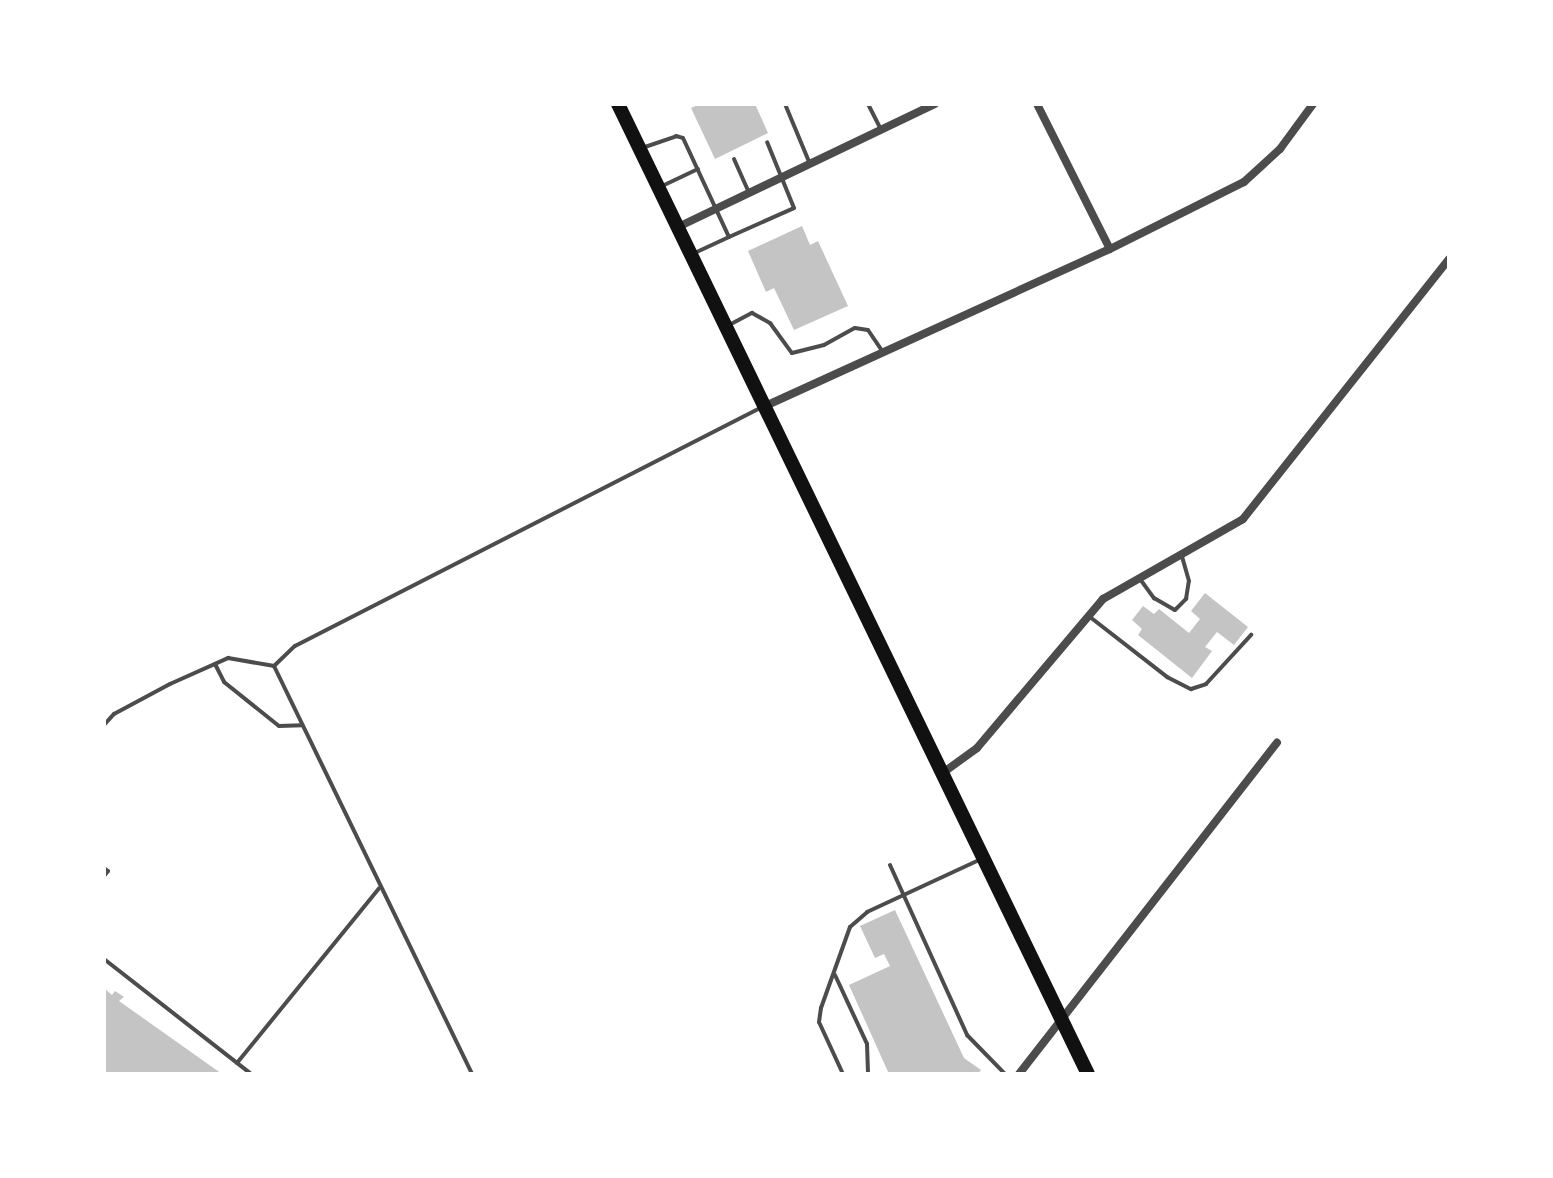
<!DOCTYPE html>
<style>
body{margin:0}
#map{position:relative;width:1553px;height:1178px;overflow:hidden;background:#fff;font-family:"Alegreya Sans",sans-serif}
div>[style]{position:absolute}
.building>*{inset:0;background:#c4c4c4}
.service>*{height:4px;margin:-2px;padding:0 2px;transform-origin:2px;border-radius:2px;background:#4c4c4c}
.minor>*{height:8px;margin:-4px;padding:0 4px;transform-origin:4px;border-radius:4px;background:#4c4c4c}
.trunk>*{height:14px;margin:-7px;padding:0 7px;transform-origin:7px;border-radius:7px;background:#111}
span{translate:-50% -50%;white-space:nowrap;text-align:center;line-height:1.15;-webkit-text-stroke:8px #fff;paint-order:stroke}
.frame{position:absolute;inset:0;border:106px solid #fff;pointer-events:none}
</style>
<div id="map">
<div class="building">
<i style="clip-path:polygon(700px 104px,755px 104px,768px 133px,715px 159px,691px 108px)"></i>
<i style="clip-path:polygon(802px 226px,810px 245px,818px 241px,848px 306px,794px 330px,774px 288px,766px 292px,748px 251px)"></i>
<i style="clip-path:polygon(1205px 593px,1248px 627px,1234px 645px,1217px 632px,1205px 647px,1212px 651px,1192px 678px,1138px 635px,1142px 629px,1132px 620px,1143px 606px,1154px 614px,1159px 609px,1189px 633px,1200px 619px,1191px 611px)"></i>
<i style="clip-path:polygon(895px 910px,964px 1058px,981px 1070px,978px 1074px,889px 1074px,849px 985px,890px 966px,884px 954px,875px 958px,860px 926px)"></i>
<i style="clip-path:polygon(104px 988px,112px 995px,115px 991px,124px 997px,119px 1001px,222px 1074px,104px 1074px)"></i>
</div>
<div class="service">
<i style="left:785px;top:104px;width:65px;rotate:67.4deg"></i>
<i style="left:868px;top:104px;width:29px;rotate:63deg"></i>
<i style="left:642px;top:148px;width:36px;rotate:-19deg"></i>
<i style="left:676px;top:136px;width:7px;rotate:16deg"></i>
<i style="left:683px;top:138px;width:109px;rotate:65.1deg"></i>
<i style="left:729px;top:237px;width:38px;rotate:155deg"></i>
<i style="left:734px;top:159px;width:35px;rotate:66deg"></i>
<i style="left:660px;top:187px;width:42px;rotate:-25.3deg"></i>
<i style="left:729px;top:237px;width:71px;rotate:-24deg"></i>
<i style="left:794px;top:208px;width:71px;rotate:-112.2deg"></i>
<i style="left:731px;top:324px;width:24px;rotate:-28deg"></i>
<i style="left:752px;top:313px;width:21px;rotate:29deg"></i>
<i style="left:770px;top:323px;width:37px;rotate:54deg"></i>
<i style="left:792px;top:353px;width:33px;rotate:-14deg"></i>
<i style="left:824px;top:345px;width:35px;rotate:-29deg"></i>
<i style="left:855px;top:328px;width:13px;rotate:9deg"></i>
<i style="left:868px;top:330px;width:25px;rotate:56deg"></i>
<i style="left:1140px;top:579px;width:24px;rotate:54deg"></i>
<i style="left:1154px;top:598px;width:24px;rotate:30deg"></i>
<i style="left:1175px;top:610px;width:16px;rotate:-45deg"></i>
<i style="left:1186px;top:599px;width:18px;rotate:-81deg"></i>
<i style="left:1189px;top:581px;width:29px;rotate:-106deg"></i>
<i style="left:1090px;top:617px;width:98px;rotate:37.9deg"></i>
<i style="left:1167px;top:677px;width:27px;rotate:27deg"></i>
<i style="left:1191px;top:689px;width:16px;rotate:-18deg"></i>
<i style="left:1206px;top:684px;width:67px;rotate:-47.4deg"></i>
<i style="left:215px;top:664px;width:20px;rotate:63deg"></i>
<i style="left:224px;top:682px;width:70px;rotate:38.7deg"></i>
<i style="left:279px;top:726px;width:23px;rotate:-2deg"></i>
<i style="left:274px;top:666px;width:454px;rotate:64.1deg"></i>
<i style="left:104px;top:725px;width:15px;rotate:-48deg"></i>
<i style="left:114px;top:714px;width:64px;rotate:-28.2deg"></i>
<i style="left:170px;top:684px;width:64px;rotate:-24.1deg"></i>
<i style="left:228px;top:658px;width:47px;rotate:9.9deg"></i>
<i style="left:274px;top:666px;width:29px;rotate:-44deg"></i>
<i style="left:295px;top:646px;width:522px;rotate:-27.1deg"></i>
<i style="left:890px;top:865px;width:187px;rotate:65.6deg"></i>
<i style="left:967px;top:1035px;width:54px;rotate:45.7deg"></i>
<i style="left:104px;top:868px;width:5px;rotate:37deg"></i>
<i style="left:108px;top:871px;width:6px;rotate:129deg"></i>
<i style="left:104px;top:959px;width:187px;rotate:38deg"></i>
<i style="left:835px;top:975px;width:76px;rotate:65.1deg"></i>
<i style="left:867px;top:1044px;width:30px;rotate:88deg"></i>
<i style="left:237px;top:1063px;width:225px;rotate:-50.9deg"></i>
<i style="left:843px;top:1074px;width:57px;rotate:-114.8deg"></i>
<i style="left:819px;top:1022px;width:14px;rotate:-82deg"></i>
<i style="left:821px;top:1008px;width:86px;rotate:-70.3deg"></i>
<i style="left:850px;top:927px;width:23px;rotate:-41deg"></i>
<i style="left:867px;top:912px;width:123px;rotate:-24.9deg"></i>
</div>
<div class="minor">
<i style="left:1037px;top:104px;width:162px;rotate:63.3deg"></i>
<i style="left:678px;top:227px;width:285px;rotate:-25.6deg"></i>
<i style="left:763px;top:407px;width:381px;rotate:-24.5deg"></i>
<i style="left:1110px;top:249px;width:150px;rotate:-26.6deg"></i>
<i style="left:1244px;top:182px;width:49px;rotate:-42.5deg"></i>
<i style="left:1280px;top:149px;width:56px;rotate:-53.7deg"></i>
<i style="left:944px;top:772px;width:41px;rotate:-36deg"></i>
<i style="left:977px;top:748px;width:195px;rotate:-49.8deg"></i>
<i style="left:1103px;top:599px;width:161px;rotate:-29.7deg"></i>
<i style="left:1243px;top:519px;width:332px;rotate:-51.6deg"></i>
<i style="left:1019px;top:1074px;width:420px;rotate:-52.1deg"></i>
</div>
<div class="trunk">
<i style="left:618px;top:104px;width:1078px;rotate:64.15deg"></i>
</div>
<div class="frame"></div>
</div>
